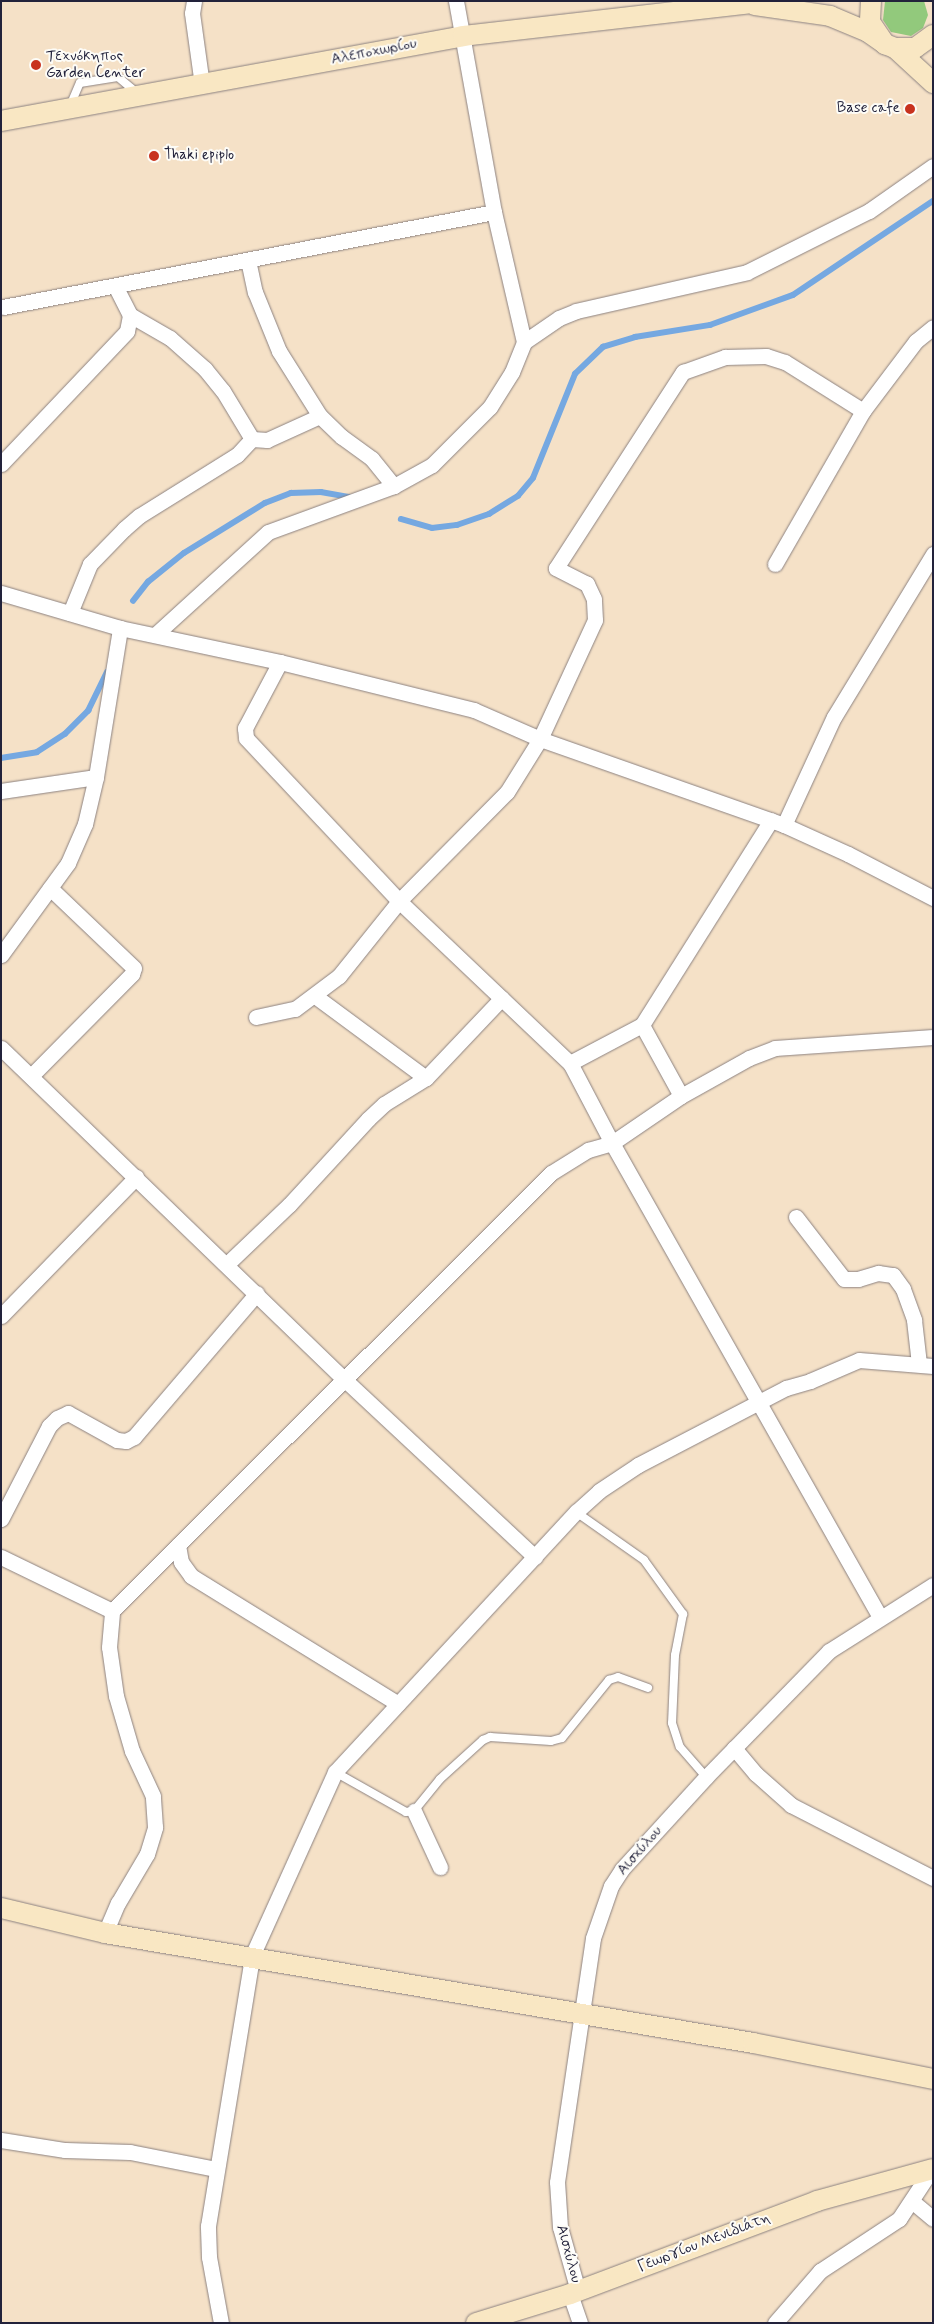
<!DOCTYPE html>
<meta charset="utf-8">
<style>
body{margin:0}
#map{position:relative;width:934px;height:2324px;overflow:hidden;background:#f5e1c7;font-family:Mynerve,sans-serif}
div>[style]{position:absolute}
.green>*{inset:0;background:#92c97c}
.stream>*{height:5.5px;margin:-2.75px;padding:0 2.75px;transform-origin:2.75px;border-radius:2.75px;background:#75a8e1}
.roads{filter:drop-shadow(0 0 1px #8c8281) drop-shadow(0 0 1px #8c8281)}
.lane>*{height:8px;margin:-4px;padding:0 4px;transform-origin:4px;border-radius:4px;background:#fff}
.street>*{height:15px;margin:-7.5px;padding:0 7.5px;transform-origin:7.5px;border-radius:7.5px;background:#fff}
.secondary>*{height:20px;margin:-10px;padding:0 10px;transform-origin:10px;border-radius:10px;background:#f9e7c3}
.dots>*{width:14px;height:14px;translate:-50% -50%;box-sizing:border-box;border:2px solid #fdfcf7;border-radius:50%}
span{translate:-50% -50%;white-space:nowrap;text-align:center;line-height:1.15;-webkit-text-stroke:4px #fdfcf7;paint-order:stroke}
.street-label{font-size:15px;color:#22223b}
.poi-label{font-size:15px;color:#22223b}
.left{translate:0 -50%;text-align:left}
.right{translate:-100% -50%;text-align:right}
.frame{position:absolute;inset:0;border:2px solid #22223b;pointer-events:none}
</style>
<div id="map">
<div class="green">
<i style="clip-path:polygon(885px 1px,924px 1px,928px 15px,923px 28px,911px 36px,891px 32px,883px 20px)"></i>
</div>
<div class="stream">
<i style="left:401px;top:519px;width:32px;rotate:16deg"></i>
<i style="left:432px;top:528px;width:25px;rotate:-7deg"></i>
<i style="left:457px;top:525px;width:34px;rotate:-19deg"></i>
<i style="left:489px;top:514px;width:34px;rotate:-32deg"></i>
<i style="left:518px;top:496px;width:23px;rotate:-50deg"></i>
<i style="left:533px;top:478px;width:112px;rotate:-68deg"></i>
<i style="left:575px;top:374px;width:39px;rotate:-44deg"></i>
<i style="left:603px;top:347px;width:34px;rotate:-17deg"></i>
<i style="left:635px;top:337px;width:76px;rotate:-9.1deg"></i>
<i style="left:710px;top:325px;width:88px;rotate:-19.9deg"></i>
<i style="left:793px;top:295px;width:169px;rotate:-33.9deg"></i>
<i style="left:133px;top:601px;width:24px;rotate:-52deg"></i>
<i style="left:148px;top:582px;width:46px;rotate:-38.9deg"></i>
<i style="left:184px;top:553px;width:95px;rotate:-31.7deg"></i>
<i style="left:265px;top:503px;width:28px;rotate:-21deg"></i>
<i style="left:291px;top:493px;width:30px;rotate:-2deg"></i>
<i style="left:321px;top:492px;width:29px;rotate:10deg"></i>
<i style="left:1px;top:758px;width:36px;rotate:-9deg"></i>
<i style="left:37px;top:752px;width:33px;rotate:-33deg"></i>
<i style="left:65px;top:734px;width:33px;rotate:-45deg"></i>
<i style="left:88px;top:711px;width:43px;rotate:-64deg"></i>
</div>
<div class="roads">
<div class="lane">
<i style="left:70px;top:106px;width:25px;rotate:-67deg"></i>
<i style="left:80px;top:83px;width:38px;rotate:-9deg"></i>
<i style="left:118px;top:77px;width:25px;rotate:40deg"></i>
<i style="left:576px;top:1512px;width:83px;rotate:35.2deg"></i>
<i style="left:644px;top:1560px;width:67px;rotate:54.2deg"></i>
<i style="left:683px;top:1614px;width:42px;rotate:101deg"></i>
<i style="left:675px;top:1655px;width:68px;rotate:92.5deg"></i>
<i style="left:672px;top:1723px;width:25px;rotate:72deg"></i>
<i style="left:680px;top:1747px;width:40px;rotate:49deg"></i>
<i style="left:335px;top:1772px;width:81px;rotate:29.4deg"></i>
<i style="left:406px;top:1812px;width:8px;rotate:-7deg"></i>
<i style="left:414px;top:1811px;width:41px;rotate:-50.9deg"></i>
<i style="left:440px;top:1779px;width:58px;rotate:-42.2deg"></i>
<i style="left:483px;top:1740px;width:8px;rotate:-23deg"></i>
<i style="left:490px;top:1737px;width:61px;rotate:3.8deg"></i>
<i style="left:551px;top:1741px;width:11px;rotate:-15deg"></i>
<i style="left:562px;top:1738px;width:75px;rotate:-51deg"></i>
<i style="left:609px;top:1680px;width:9px;rotate:-18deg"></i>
<i style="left:618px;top:1677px;width:32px;rotate:20deg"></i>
</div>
<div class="street">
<i style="left:194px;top:1px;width:12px;rotate:99deg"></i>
<i style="left:192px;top:13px;width:73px;rotate:82.1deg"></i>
<i style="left:456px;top:1px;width:214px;rotate:79.8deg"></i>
<i style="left:494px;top:212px;width:133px;rotate:77deg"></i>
<i style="left:248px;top:260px;width:33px;rotate:78deg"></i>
<i style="left:255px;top:292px;width:64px;rotate:67.9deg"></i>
<i style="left:279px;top:351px;width:77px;rotate:57.8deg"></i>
<i style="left:3px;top:307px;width:500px;rotate:-10.95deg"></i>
<i style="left:130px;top:315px;width:46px;rotate:29.9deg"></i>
<i style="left:170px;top:338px;width:47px;rotate:41.5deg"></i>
<i style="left:205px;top:369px;width:28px;rotate:51deg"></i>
<i style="left:223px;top:391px;width:56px;rotate:58.9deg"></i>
<i style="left:252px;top:439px;width:15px;rotate:4deg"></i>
<i style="left:267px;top:440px;width:58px;rotate:-24.4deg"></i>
<i style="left:320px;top:416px;width:30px;rotate:44deg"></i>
<i style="left:342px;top:437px;width:37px;rotate:36deg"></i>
<i style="left:372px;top:459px;width:35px;rotate:51deg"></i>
<i style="left:1px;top:464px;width:183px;rotate:-46.5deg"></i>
<i style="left:127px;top:331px;width:16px;rotate:-79deg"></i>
<i style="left:130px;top:315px;width:31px;rotate:-117deg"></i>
<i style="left:775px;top:564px;width:177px;rotate:-60.1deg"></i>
<i style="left:863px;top:411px;width:88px;rotate:-52.9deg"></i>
<i style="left:916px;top:341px;width:22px;rotate:-39deg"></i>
<i style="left:1px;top:593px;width:124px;rotate:16.4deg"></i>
<i style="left:120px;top:628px;width:164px;rotate:12deg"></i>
<i style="left:280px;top:662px;width:200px;rotate:13.9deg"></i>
<i style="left:474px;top:710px;width:72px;rotate:23.7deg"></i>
<i style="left:540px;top:739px;width:259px;rotate:19.4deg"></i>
<i style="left:784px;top:825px;width:70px;rotate:24.4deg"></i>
<i style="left:848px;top:854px;width:96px;rotate:27.4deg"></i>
<i style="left:70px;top:613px;width:53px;rotate:-67.8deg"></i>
<i style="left:90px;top:564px;width:49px;rotate:-45.8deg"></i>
<i style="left:124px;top:529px;width:20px;rotate:-41deg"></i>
<i style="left:139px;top:516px;width:115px;rotate:-31.9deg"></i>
<i style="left:237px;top:455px;width:22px;rotate:-47deg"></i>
<i style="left:156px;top:634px;width:151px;rotate:-42.3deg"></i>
<i style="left:268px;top:532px;width:134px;rotate:-20.1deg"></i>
<i style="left:394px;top:486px;width:43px;rotate:-28.9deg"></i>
<i style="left:432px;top:465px;width:82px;rotate:-45deg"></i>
<i style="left:490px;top:407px;width:41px;rotate:-57.8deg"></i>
<i style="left:512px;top:372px;width:32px;rotate:-68deg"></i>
<i style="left:524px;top:342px;width:42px;rotate:-34.4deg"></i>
<i style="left:559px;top:318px;width:18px;rotate:-22deg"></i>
<i style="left:576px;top:311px;width:175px;rotate:-12.8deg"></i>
<i style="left:747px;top:272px;width:136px;rotate:-26.6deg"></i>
<i style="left:869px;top:211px;width:78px;rotate:-35.1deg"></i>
<i style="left:280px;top:662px;width:75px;rotate:117.9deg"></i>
<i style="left:245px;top:728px;width:10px;rotate:84deg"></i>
<i style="left:246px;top:738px;width:224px;rotate:46.8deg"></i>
<i style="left:399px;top:901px;width:236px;rotate:43.5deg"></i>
<i style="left:570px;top:1063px;width:90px;rotate:62.3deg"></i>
<i style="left:612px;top:1143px;width:545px;rotate:60.52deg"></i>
<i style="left:1px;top:791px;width:96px;rotate:-8.4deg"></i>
<i style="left:784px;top:825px;width:119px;rotate:-65.2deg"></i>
<i style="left:834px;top:717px;width:191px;rotate:-58.7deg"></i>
<i style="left:1px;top:955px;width:114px;rotate:-53.9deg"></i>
<i style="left:68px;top:863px;width:43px;rotate:-66.4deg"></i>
<i style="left:85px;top:824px;width:48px;rotate:-76.8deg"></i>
<i style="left:96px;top:777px;width:151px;rotate:-80.8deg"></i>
<i style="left:315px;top:996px;width:138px;rotate:36.5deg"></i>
<i style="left:256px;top:1017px;width:40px;rotate:-12deg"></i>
<i style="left:295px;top:1009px;width:55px;rotate:-36.9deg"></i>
<i style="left:339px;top:976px;width:96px;rotate:-51.3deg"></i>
<i style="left:399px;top:901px;width:153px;rotate:-45.3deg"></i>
<i style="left:507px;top:792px;width:62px;rotate:-58.1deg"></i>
<i style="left:540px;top:739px;width:131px;rotate:-65.2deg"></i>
<i style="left:595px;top:620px;width:21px;rotate:-93deg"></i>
<i style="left:594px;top:599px;width:17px;rotate:-115deg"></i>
<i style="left:587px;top:584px;width:35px;rotate:-153deg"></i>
<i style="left:556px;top:568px;width:234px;rotate:-57.1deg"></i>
<i style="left:683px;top:372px;width:45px;rotate:-19.7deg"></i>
<i style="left:725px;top:357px;width:41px;rotate:-1.4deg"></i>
<i style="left:766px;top:356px;width:20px;rotate:18deg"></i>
<i style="left:785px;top:362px;width:92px;rotate:32.1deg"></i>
<i style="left:642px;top:1025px;width:81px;rotate:61.2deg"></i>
<i style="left:1px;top:1048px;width:477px;rotate:44deg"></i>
<i style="left:344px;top:1379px;width:261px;rotate:43deg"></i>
<i style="left:570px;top:1063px;width:81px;rotate:-27.8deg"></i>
<i style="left:642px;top:1025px;width:242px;rotate:-57.8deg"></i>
<i style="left:31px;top:1076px;width:144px;rotate:-45.3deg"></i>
<i style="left:132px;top:974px;width:6px;rotate:-72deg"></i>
<i style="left:134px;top:968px;width:116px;rotate:-136.4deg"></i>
<i style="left:796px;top:1217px;width:78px;rotate:52.3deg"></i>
<i style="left:844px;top:1279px;width:14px"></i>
<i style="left:858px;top:1279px;width:21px;rotate:-17deg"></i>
<i style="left:878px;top:1273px;width:15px;rotate:8deg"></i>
<i style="left:893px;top:1275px;width:17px;rotate:54deg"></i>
<i style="left:903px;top:1289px;width:33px;rotate:70deg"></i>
<i style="left:914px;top:1320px;width:44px;rotate:83.5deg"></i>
<i style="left:227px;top:1264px;width:86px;rotate:-43.6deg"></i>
<i style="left:289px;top:1205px;width:117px;rotate:-47.4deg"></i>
<i style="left:368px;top:1119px;width:22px;rotate:-43deg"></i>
<i style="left:384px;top:1104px;width:49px;rotate:-31.8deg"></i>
<i style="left:426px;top:1078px;width:110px;rotate:-46.5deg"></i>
<i style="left:1px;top:1316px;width:194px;rotate:-45.8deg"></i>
<i style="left:1px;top:1519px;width:105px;rotate:-62.7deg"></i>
<i style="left:49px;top:1426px;width:11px;rotate:-45deg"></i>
<i style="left:57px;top:1418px;width:12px;rotate:-24deg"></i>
<i style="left:68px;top:1413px;width:56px;rotate:28.9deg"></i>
<i style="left:117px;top:1440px;width:9px;rotate:6deg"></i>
<i style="left:126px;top:1441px;width:9px;rotate:-27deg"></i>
<i style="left:134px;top:1437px;width:189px;rotate:-49.5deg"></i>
<i style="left:178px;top:1545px;width:17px;rotate:80deg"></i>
<i style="left:181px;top:1562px;width:17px;rotate:54deg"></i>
<i style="left:191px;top:1576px;width:243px;rotate:31.7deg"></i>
<i style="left:1px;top:1557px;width:123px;rotate:25.9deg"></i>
<i style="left:734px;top:1748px;width:34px;rotate:50deg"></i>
<i style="left:756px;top:1774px;width:47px;rotate:41.5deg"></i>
<i style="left:791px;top:1805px;width:160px;rotate:27.2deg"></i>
<i style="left:414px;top:1811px;width:62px;rotate:65.1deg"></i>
<i style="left:105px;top:1933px;width:33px;rotate:-67deg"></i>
<i style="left:118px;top:1903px;width:57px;rotate:-59.4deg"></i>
<i style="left:147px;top:1854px;width:28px;rotate:-73deg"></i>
<i style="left:155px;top:1827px;width:31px;rotate:-94deg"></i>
<i style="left:153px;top:1796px;width:50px;rotate:-115deg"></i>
<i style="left:132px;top:1751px;width:57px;rotate:-106.2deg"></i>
<i style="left:116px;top:1696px;width:49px;rotate:-98.1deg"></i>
<i style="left:109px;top:1647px;width:36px;rotate:-85deg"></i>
<i style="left:112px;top:1611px;width:620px;rotate:-44.93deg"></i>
<i style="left:551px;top:1173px;width:44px;rotate:-31.9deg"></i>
<i style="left:588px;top:1150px;width:25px;rotate:-16deg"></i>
<i style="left:612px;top:1143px;width:83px;rotate:-34.3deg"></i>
<i style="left:681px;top:1096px;width:78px;rotate:-29.2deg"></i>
<i style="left:749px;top:1058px;width:28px;rotate:-21deg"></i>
<i style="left:775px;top:1048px;width:158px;rotate:-4deg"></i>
<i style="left:1px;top:2140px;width:65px;rotate:8.9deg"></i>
<i style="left:65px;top:2150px;width:65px;rotate:1.8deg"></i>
<i style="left:130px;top:2152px;width:88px;rotate:11.2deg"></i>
<i style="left:913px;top:2202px;width:26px;rotate:40deg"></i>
<i style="left:578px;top:2291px;width:66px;rotate:-105.7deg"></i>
<i style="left:560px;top:2227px;width:45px;rotate:-93.8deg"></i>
<i style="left:557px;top:2182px;width:247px;rotate:-81.6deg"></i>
<i style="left:593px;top:1938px;width:55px;rotate:-70.9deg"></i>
<i style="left:611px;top:1886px;width:20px;rotate:-57deg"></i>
<i style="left:622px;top:1869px;width:125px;rotate:-47.6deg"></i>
<i style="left:706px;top:1777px;width:176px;rotate:-45.7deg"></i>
<i style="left:829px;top:1651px;width:123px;rotate:-32.4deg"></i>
<i style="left:570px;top:2294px;width:31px;rotate:71deg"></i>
<i style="left:221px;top:2323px;width:67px;rotate:-100.3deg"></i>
<i style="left:209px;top:2257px;width:31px;rotate:-92deg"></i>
<i style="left:208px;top:2226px;width:274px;rotate:-80.7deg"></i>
<i style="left:252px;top:1956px;width:202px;rotate:-65.7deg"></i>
<i style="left:335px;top:1772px;width:355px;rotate:-47.2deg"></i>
<i style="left:576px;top:1512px;width:31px;rotate:-42deg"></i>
<i style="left:599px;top:1491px;width:47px;rotate:-33.7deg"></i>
<i style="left:638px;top:1465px;width:167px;rotate:-27.5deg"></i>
<i style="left:786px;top:1388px;width:25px;rotate:-16deg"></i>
<i style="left:810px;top:1381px;width:53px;rotate:-23.2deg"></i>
<i style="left:859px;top:1360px;width:74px;rotate:4.6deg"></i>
<i style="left:775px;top:2323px;width:69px;rotate:-49.1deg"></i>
<i style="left:820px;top:2271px;width:95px;rotate:-33.4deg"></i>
<i style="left:899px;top:2219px;width:60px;rotate:-56.6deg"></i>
</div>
<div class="secondary">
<i style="left:871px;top:1px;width:21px;rotate:93deg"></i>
<i style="left:870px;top:22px;width:27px;rotate:56deg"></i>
<i style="left:885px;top:44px;width:11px;rotate:22deg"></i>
<i style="left:895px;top:48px;width:20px"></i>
<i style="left:915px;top:48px;width:22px;rotate:-36deg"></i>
<i style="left:755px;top:5px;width:76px;rotate:8.3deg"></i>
<i style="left:830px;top:16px;width:41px;rotate:22.8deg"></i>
<i style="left:868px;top:32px;width:21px;rotate:35deg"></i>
<i style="left:895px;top:48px;width:52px;rotate:42.6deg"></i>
<i style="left:1px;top:121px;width:470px;rotate:-10.4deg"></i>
<i style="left:463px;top:36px;width:307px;rotate:-6.5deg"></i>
<i style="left:1px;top:1908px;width:107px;rotate:13.5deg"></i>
<i style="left:105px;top:1933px;width:657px;rotate:9.63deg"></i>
<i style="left:753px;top:2043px;width:184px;rotate:11.3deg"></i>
<i style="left:476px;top:2323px;width:98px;rotate:-17.1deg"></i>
<i style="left:570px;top:2294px;width:264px;rotate:-20.6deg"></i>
<i style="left:817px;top:2201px;width:120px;rotate:-15.4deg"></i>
</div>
</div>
<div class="dots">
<i style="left:36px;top:65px;background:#c8321e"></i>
<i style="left:910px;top:109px;background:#c8321e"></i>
<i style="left:154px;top:156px;background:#c8321e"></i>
</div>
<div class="street-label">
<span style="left:374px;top:52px;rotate:-11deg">Αλεποχωρίου</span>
<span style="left:640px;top:1851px;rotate:-49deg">Αισχύλου</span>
<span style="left:704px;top:2243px;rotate:-21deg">Γεωργίου Μενιδιάτη</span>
<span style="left:568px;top:2254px;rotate:75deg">Αισχύλου</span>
</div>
<div class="poi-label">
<span class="left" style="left:46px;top:65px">Τεχνόκηπος<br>Garden Center</span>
<span class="right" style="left:900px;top:109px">Base cafe</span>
<span class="left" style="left:164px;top:156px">Thaki epiplo</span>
</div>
<div class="frame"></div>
</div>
